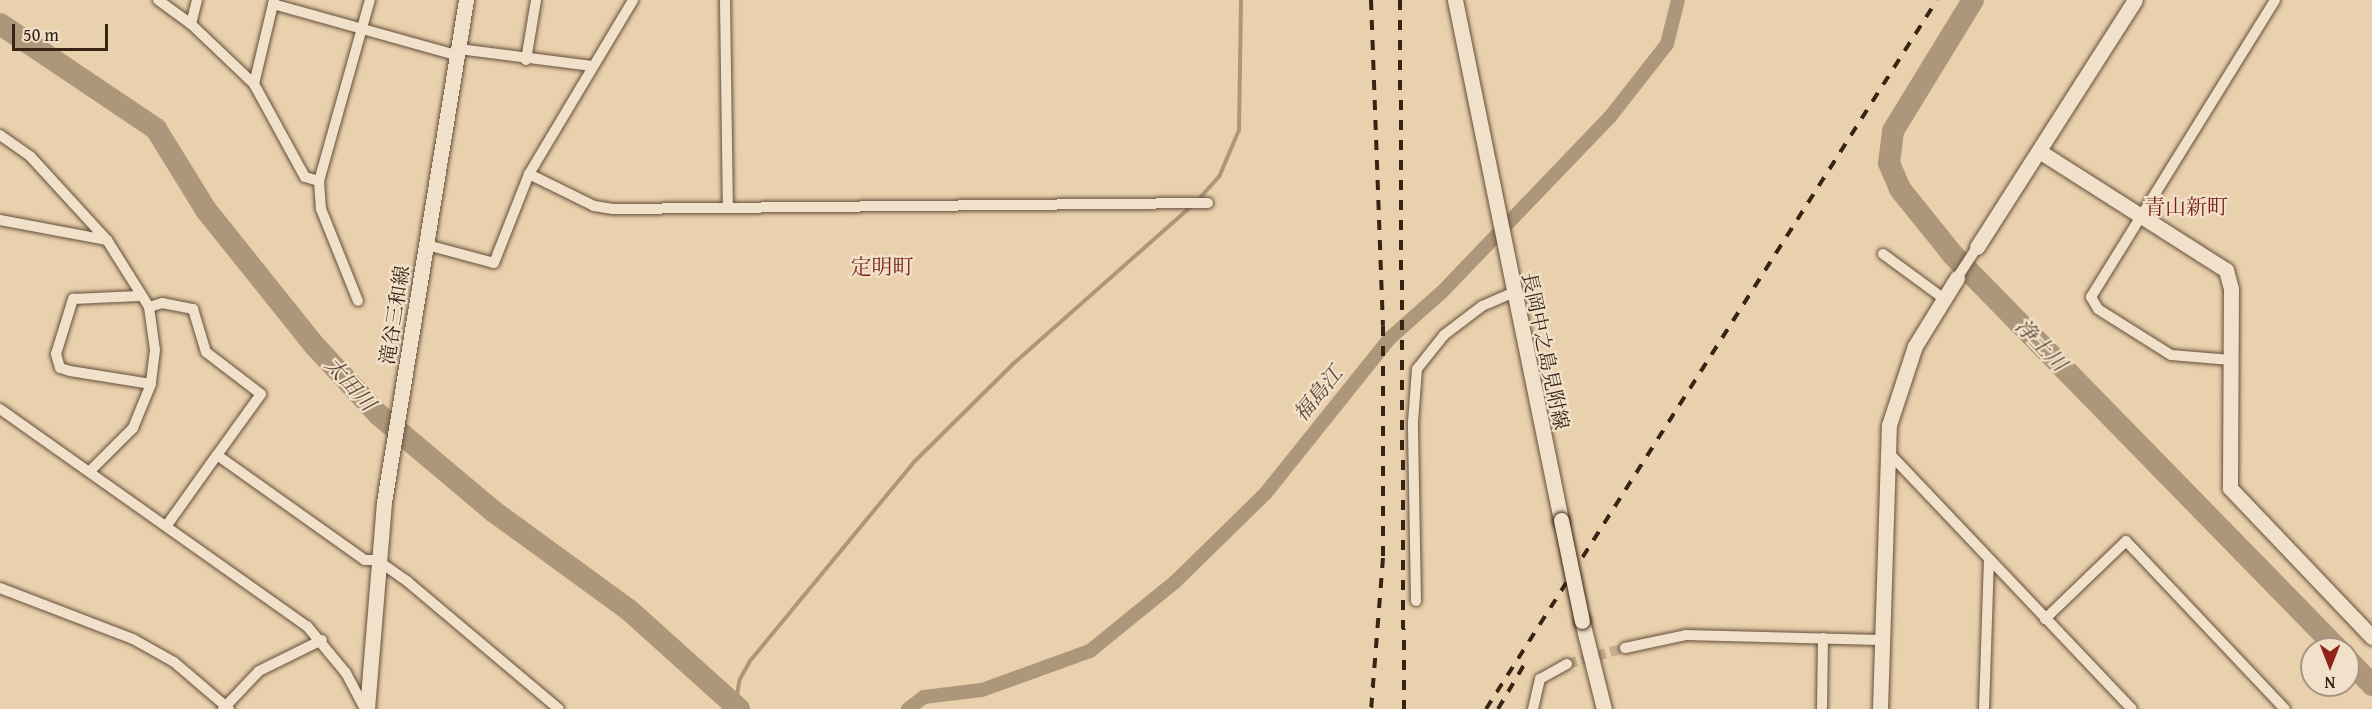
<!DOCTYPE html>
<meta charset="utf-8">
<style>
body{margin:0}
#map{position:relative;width:2372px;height:709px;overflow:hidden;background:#ead1ad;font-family:"Gentium Book Plus","Noto Serif JP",serif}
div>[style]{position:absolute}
.stream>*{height:4px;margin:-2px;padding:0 2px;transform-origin:2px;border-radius:2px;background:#ad9679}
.canal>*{height:14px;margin:-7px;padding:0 7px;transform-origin:7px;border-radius:7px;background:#ad9679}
.river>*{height:22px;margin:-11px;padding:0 11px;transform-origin:11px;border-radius:11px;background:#ad9679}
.street-tunnel>*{height:10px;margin-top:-5px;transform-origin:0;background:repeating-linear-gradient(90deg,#c6ae8f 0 10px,transparent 0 15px)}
.roads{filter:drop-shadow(0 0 2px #644e3b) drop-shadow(0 0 2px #644e3b)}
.street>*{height:10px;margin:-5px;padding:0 5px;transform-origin:5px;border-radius:5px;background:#f1e1ca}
.secondary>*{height:15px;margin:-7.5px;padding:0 7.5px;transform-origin:7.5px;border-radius:7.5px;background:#f1e1ca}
.rail>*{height:4px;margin-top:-2px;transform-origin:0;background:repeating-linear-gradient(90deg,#382315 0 10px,transparent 0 20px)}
.bridges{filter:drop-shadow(0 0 2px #382315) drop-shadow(0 0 2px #382315)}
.secondary-bridge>*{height:15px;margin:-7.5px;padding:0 7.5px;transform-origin:7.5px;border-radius:7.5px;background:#f1e1ca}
span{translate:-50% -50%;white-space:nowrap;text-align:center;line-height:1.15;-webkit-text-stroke:4.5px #f1e1ca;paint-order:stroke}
.street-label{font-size:20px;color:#382315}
.neighbourhood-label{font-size:21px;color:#7a1f14}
.water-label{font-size:21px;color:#5b4633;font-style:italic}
.north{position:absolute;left:2300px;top:637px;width:60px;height:60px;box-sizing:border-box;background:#f1e1ca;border:2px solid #a79582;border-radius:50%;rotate:180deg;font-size:16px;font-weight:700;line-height:24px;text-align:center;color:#382315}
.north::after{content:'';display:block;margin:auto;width:21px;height:27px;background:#8f2418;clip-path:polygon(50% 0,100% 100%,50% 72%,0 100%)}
.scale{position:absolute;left:12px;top:24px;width:96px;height:27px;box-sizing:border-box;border:3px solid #382315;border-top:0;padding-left:8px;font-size:18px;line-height:21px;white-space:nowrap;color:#382315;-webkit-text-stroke:4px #f1e1ca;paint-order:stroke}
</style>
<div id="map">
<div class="stream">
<i style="left:1198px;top:200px;width:31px;rotate:-48deg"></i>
<i style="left:1219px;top:177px;width:51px;rotate:-66.9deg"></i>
<i style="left:1239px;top:130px;width:130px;rotate:-89.1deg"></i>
<i style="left:735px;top:706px;width:27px;rotate:-80deg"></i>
<i style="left:740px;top:679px;width:21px;rotate:-61deg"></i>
<i style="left:750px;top:661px;width:258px;rotate:-50.5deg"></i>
<i style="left:914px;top:462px;width:139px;rotate:-44.7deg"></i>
<i style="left:1013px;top:364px;width:240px;rotate:-41.5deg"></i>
</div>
<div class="canal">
<i style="left:908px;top:709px;width:20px;rotate:-37deg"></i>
<i style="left:924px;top:697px;width:58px;rotate:-6.9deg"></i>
<i style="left:982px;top:690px;width:115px;rotate:-19.9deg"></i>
<i style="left:1090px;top:651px;width:109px;rotate:-39.1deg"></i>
<i style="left:1175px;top:582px;width:126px;rotate:-44.4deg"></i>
<i style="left:1265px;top:494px;width:200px;rotate:-51.3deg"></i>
<i style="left:1390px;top:338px;width:69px;rotate:-41.5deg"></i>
<i style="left:1442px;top:292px;width:243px;rotate:-46.2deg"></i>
<i style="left:1610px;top:117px;width:93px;rotate:-52deg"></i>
<i style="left:1667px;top:44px;width:45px;rotate:-76deg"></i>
</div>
<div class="river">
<i style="left:1973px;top:0;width:153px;rotate:121.4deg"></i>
<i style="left:1893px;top:131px;width:32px;rotate:97deg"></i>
<i style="left:1889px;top:163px;width:28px;rotate:67deg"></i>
<i style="left:1900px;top:189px;width:85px;rotate:51.2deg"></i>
<i style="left:1953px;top:255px;width:551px;rotate:45.66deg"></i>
<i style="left:0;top:24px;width:188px;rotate:33.9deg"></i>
<i style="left:156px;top:129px;width:95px;rotate:58.3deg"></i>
<i style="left:206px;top:210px;width:174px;rotate:51.3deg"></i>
<i style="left:315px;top:346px;width:94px;rotate:47.2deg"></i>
<i style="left:379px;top:415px;width:149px;rotate:40.1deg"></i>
<i style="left:493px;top:511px;width:168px;rotate:36.1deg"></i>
<i style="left:629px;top:610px;width:148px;rotate:42deg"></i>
<i style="left:2348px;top:660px;width:35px;rotate:46deg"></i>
</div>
<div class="street-tunnel">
<i style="left:1567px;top:664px;width:60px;rotate:-15.4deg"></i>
</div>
<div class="roads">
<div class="street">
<i style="left:158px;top:0;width:41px;rotate:36deg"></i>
<i style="left:191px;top:24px;width:87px;rotate:43.6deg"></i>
<i style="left:254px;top:84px;width:86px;rotate:-76.6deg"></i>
<i style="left:725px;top:0;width:207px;rotate:89.2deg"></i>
<i style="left:273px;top:4px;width:193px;rotate:15.6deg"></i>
<i style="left:191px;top:24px;width:25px;rotate:-76deg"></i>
<i style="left:459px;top:49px;width:134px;rotate:7.3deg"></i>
<i style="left:526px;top:60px;width:61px;rotate:-80.5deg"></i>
<i style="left:254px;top:84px;width:106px;rotate:61.3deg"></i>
<i style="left:305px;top:177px;width:15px;rotate:16deg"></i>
<i style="left:319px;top:181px;width:188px;rotate:-74.3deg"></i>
<i style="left:0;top:135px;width:37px;rotate:35deg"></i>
<i style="left:30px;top:156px;width:114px;rotate:47.5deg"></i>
<i style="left:529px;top:174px;width:72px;rotate:26.2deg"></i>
<i style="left:594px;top:206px;width:19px;rotate:9deg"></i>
<i style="left:613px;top:209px;width:595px;rotate:-0.58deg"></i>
<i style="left:319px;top:181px;width:28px;rotate:86deg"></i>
<i style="left:321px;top:209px;width:99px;rotate:68.1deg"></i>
<i style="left:0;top:220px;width:109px;rotate:10.6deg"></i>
<i style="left:107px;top:240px;width:79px;rotate:57.9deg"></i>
<i style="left:149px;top:307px;width:43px;rotate:82.1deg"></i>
<i style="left:155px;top:350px;width:34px;rotate:97deg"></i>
<i style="left:427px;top:245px;width:69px;rotate:15deg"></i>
<i style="left:494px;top:263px;width:96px;rotate:-68.5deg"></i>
<i style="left:529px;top:174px;width:203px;rotate:-59.1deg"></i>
<i style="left:1883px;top:254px;width:74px;rotate:36.3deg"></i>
<i style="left:1957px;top:278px;width:37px;rotate:-57deg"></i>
<i style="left:149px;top:307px;width:14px;rotate:-17deg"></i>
<i style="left:162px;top:303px;width:32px;rotate:11deg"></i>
<i style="left:193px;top:309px;width:45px;rotate:73.2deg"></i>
<i style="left:206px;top:352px;width:69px;rotate:37.4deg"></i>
<i style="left:261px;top:394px;width:75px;rotate:125.8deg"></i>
<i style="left:2231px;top:360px;width:60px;rotate:-175.2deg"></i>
<i style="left:2171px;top:355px;width:86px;rotate:-147.8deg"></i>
<i style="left:2098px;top:309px;width:14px;rotate:-120deg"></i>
<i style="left:2091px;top:297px;width:349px;rotate:-58.2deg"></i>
<i style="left:0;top:409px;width:376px;rotate:35.3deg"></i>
<i style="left:307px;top:626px;width:61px;rotate:50.3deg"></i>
<i style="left:346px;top:673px;width:41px;rotate:62.2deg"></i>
<i style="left:1888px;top:452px;width:354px;rotate:46.5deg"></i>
<i style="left:90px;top:471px;width:61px;rotate:-45deg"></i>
<i style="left:133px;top:428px;width:48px;rotate:-67.8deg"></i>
<i style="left:151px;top:384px;width:82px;rotate:-170.9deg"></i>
<i style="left:70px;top:371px;width:10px;rotate:-163deg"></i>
<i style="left:60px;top:368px;width:15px;rotate:-106deg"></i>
<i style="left:56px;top:354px;width:58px;rotate:-72.8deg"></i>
<i style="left:73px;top:299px;width:66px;rotate:-2.6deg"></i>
<i style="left:167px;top:525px;width:86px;rotate:-54.5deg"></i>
<i style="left:217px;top:455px;width:181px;rotate:35.4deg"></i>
<i style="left:365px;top:560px;width:12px"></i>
<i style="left:377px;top:560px;width:38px;rotate:35deg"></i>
<i style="left:408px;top:582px;width:197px;rotate:40.1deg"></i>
<i style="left:0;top:588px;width:142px;rotate:21deg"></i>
<i style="left:133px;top:639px;width:47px;rotate:29.3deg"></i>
<i style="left:174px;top:662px;width:72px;rotate:40.5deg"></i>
<i style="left:1416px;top:601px;width:179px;rotate:-91deg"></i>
<i style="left:1413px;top:422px;width:53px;rotate:-85.7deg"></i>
<i style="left:1417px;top:369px;width:43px;rotate:-51.5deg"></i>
<i style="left:1444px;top:335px;width:48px;rotate:-37.3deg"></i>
<i style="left:1482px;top:306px;width:34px;rotate:-23deg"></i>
<i style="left:2045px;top:619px;width:112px;rotate:-43.9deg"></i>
<i style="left:2126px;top:541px;width:231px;rotate:46.6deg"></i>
<i style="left:1625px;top:648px;width:62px;rotate:-12deg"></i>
<i style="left:1686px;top:635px;width:194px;rotate:1.5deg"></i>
<i style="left:223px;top:709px;width:52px;rotate:-46.5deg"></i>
<i style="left:259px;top:671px;width:70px;rotate:-26.2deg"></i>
<i style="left:1533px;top:709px;width:31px;rotate:-77deg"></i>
<i style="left:1540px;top:679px;width:31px;rotate:-29deg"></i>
<i style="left:1822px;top:709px;width:71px;rotate:-89.2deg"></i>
<i style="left:1984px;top:709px;width:148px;rotate:-88.1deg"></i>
</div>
<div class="secondary">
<i style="left:1455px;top:0;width:531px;rotate:78.48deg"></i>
<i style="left:2039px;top:151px;width:222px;rotate:32.5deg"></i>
<i style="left:2226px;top:270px;width:20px;rotate:75deg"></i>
<i style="left:2231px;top:289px;width:199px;rotate:90.3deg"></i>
<i style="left:2230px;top:488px;width:206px;rotate:46.4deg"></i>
<i style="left:1977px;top:247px;width:293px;rotate:-57.4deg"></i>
<i style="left:1582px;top:621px;width:91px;rotate:76deg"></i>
<i style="left:367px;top:709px;width:208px;rotate:-85.3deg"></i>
<i style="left:384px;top:502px;width:509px;rotate:-80.72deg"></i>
<i style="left:1880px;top:709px;width:284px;rotate:-88.2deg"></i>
<i style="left:1889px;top:425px;width:83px;rotate:-71.8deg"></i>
<i style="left:1915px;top:346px;width:80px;rotate:-58.3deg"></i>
</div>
</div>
<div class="rail">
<i style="left:1371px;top:0;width:326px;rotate:87.9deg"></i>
<i style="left:1383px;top:326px;width:232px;rotate:90deg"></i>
<i style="left:1383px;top:558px;width:151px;rotate:94.5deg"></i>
<i style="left:1400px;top:0;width:709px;rotate:89.68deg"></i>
<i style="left:1486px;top:709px;width:840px;rotate:-57.54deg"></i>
<i style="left:1498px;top:709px;width:59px;rotate:-59.5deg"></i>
</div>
<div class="bridges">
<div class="secondary-bridge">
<i style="left:1561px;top:520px;width:103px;rotate:78.3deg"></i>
</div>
</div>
<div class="street-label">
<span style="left:394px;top:315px;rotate:-81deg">滝谷三和線</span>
<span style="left:1546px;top:351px;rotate:78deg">長岡中之島見附線</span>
</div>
<div class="neighbourhood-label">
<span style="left:2186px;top:207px">青山新町</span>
<span style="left:882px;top:267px">定明町</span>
</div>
<div class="water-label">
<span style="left:2041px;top:345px;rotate:46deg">浄土川</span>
<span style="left:350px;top:384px;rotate:48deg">太田川</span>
<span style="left:1318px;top:394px;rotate:-51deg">福島江</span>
</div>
<div class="north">N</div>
<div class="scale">50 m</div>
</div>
